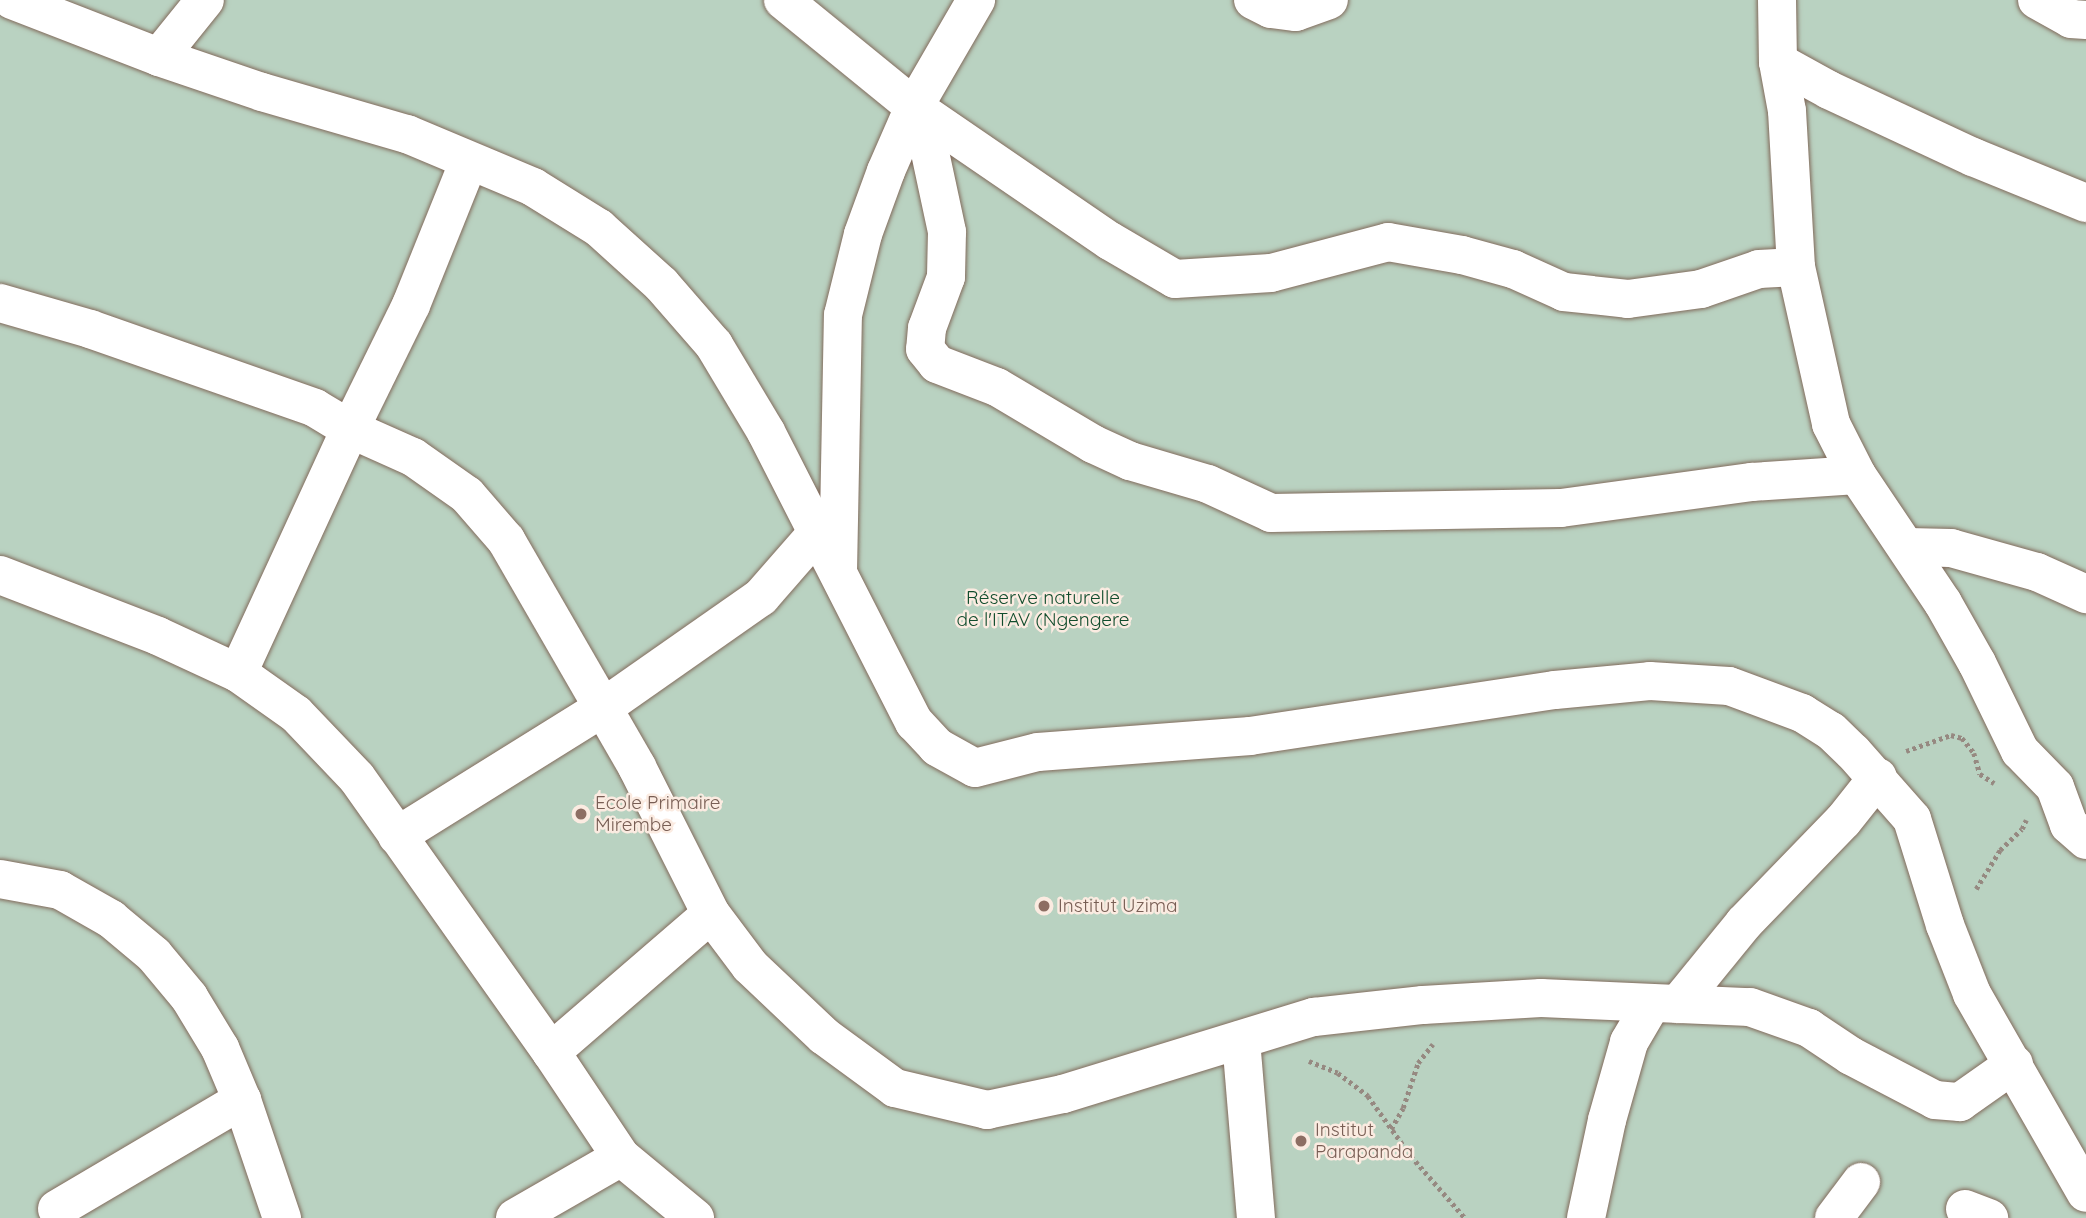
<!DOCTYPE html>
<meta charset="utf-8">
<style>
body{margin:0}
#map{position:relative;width:2086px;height:1218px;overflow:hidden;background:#fbebe1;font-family:Quicksand,sans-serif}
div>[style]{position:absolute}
.green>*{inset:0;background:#b9d2c1;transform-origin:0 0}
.path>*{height:4.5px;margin-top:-2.25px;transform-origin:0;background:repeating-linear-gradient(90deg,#968981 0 3.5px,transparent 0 7px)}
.roads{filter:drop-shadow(0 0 2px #826b5c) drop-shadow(0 0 2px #826b5c)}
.minor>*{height:38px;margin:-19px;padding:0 19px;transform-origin:19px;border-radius:19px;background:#fff}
.dots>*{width:19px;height:19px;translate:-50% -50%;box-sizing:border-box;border:4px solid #fbebe1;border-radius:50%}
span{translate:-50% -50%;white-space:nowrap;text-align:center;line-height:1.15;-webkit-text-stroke:5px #fbebe1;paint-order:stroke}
.park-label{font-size:19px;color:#114d2d}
.education-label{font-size:19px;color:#785e54}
.left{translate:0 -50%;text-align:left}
</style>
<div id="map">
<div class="green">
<i style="left:0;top:0;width:2086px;height:1218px"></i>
</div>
<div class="path">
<i style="left:1906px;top:751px;width:48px;rotate:-19.6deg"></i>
<i style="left:1951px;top:735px;width:11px;rotate:15deg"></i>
<i style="left:1962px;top:738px;width:19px;rotate:51deg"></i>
<i style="left:1974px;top:753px;width:22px;rotate:74deg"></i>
<i style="left:1980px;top:774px;width:17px;rotate:33deg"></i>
<i style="left:1976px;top:889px;width:46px;rotate:-58.4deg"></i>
<i style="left:2000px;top:850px;width:30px;rotate:-44deg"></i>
<i style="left:2022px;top:829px;width:10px;rotate:-66deg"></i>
<i style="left:1309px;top:1061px;width:31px;rotate:22deg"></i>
<i style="left:1338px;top:1073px;width:38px;rotate:37deg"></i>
<i style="left:1368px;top:1096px;width:74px;rotate:54.4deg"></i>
<i style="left:1411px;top:1156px;width:82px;rotate:48.9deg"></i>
<i style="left:1391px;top:1129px;width:24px;rotate:-60deg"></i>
<i style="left:1403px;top:1108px;width:47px;rotate:-71.6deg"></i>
<i style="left:1418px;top:1063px;width:24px;rotate:-52deg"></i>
</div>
<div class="roads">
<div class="minor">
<i style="left:12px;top:0;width:158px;rotate:21.2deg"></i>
<i style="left:159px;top:57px;width:109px;rotate:18.8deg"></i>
<i style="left:262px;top:92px;width:151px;rotate:16.2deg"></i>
<i style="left:407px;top:134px;width:137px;rotate:22.8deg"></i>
<i style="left:533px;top:187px;width:78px;rotate:31.8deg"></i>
<i style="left:599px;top:228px;width:84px;rotate:42.1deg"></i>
<i style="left:661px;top:284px;width:81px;rotate:49deg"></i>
<i style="left:714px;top:345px;width:101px;rotate:59.1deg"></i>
<i style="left:766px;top:432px;width:326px;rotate:63deg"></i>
<i style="left:914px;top:722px;width:34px;rotate:47deg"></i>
<i style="left:937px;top:747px;width:43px;rotate:28.9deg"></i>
<i style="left:975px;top:768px;width:65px;rotate:-14.3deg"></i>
<i style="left:1038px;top:752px;width:213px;rotate:-4.3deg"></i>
<i style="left:1250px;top:736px;width:308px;rotate:-8.6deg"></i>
<i style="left:1555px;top:690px;width:95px;rotate:-5.4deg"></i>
<i style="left:1650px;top:681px;width:79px;rotate:3.6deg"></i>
<i style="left:1729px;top:686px;width:78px;rotate:20.3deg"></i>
<i style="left:1802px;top:713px;width:34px;rotate:32deg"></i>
<i style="left:1831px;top:731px;width:30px;rotate:44deg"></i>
<i style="left:1853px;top:752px;width:89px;rotate:48.6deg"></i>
<i style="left:1912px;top:819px;width:111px;rotate:72.7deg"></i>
<i style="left:1945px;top:925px;width:74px;rotate:68.6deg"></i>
<i style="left:1972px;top:994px;width:229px;rotate:60.2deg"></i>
<i style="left:783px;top:0;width:169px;rotate:39.2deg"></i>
<i style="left:914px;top:107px;width:237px;rotate:34.4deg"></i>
<i style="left:1110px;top:241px;width:75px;rotate:30.3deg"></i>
<i style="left:1175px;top:279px;width:96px;rotate:-3.6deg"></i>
<i style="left:1271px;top:273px;width:121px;rotate:-14.8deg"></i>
<i style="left:1388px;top:242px;width:75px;rotate:10deg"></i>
<i style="left:1462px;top:255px;width:53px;rotate:15.4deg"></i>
<i style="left:1513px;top:269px;width:56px;rotate:24.3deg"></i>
<i style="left:1564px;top:292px;width:64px;rotate:6.2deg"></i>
<i style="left:1628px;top:299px;width:74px;rotate:-7.8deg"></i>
<i style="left:1701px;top:289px;width:61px;rotate:-19deg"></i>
<i style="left:1759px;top:269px;width:37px;rotate:-3deg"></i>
<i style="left:1253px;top:0;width:20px;rotate:27deg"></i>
<i style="left:1271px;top:9px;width:25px;rotate:7deg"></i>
<i style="left:1296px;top:12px;width:35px;rotate:-20deg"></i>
<i style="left:1777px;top:0;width:62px;rotate:89.1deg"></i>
<i style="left:1778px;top:62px;width:50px;rotate:79.6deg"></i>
<i style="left:1787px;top:111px;width:156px;rotate:86.7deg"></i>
<i style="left:1796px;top:267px;width:161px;rotate:77.4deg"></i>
<i style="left:1831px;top:424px;width:57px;rotate:63deg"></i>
<i style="left:1857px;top:475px;width:154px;rotate:56.1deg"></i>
<i style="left:1943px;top:603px;width:69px;rotate:60.5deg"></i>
<i style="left:1977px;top:663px;width:98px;rotate:64deg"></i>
<i style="left:2020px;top:751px;width:50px;rotate:45.8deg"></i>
<i style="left:2055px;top:787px;width:40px;rotate:69.8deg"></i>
<i style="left:2069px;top:825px;width:23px;rotate:41deg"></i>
<i style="left:2037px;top:0;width:39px;rotate:29deg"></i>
<i style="left:2071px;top:19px;width:15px;rotate:4deg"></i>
<i style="left:159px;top:57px;width:73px;rotate:-51.1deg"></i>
<i style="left:1778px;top:62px;width:58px;rotate:28.8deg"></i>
<i style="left:1829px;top:90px;width:159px;rotate:25deg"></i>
<i style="left:1973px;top:157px;width:122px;rotate:22.2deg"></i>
<i style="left:914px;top:107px;width:39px;rotate:69deg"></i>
<i style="left:928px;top:143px;width:91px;rotate:77.9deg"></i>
<i style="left:947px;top:232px;width:45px;rotate:91.3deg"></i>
<i style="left:946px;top:277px;width:54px;rotate:110.4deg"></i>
<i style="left:927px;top:328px;width:21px;rotate:95deg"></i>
<i style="left:925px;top:349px;width:19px;rotate:51deg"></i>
<i style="left:937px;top:364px;width:64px;rotate:21deg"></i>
<i style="left:997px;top:387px;width:112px;rotate:30.7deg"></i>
<i style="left:1093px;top:444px;width:41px;rotate:24.7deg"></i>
<i style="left:1130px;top:461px;width:81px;rotate:16.4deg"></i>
<i style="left:1208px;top:484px;width:69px;rotate:24.7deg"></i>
<i style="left:1271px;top:513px;width:290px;rotate:-1deg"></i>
<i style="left:1561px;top:508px;width:193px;rotate:-7.8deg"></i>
<i style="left:1752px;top:482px;width:105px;rotate:-3.8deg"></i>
<i style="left:0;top:303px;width:94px;rotate:16.1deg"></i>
<i style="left:90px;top:329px;width:238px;rotate:19.3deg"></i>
<i style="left:315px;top:408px;width:41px;rotate:31deg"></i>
<i style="left:350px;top:429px;width:69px;rotate:24deg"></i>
<i style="left:413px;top:457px;width:66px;rotate:35.1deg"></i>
<i style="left:467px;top:495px;width:60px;rotate:49.1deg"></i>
<i style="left:506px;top:540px;width:262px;rotate:60deg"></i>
<i style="left:637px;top:767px;width:165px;rotate:63.3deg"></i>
<i style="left:711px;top:914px;width:65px;rotate:53.1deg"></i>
<i style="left:750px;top:966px;width:102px;rotate:43.4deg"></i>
<i style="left:824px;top:1036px;width:88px;rotate:36.2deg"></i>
<i style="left:895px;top:1088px;width:95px;rotate:13.4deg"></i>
<i style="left:987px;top:1110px;width:78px;rotate:-11.9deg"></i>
<i style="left:1063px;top:1094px;width:263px;rotate:-17.1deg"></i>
<i style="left:1314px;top:1017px;width:110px;rotate:-6.3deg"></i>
<i style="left:1423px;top:1005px;width:118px;rotate:-3.4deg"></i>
<i style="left:1541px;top:998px;width:209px;rotate:2.5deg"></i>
<i style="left:1750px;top:1007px;width:63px;rotate:19.6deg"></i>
<i style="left:1809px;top:1028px;width:50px;rotate:33.7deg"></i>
<i style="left:1851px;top:1056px;width:95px;rotate:27.6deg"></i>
<i style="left:1935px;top:1100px;width:25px;rotate:5deg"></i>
<i style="left:1960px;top:1102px;width:66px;rotate:-35.1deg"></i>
<i style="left:1908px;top:547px;width:43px;rotate:1.3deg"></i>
<i style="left:1951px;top:548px;width:89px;rotate:15.6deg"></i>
<i style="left:2037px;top:572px;width:54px;rotate:24.2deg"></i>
<i style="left:838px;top:572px;width:257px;rotate:-88.9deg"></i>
<i style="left:843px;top:315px;width:83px;rotate:-76.1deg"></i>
<i style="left:863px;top:234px;width:67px;rotate:-69.9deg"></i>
<i style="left:886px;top:171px;width:70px;rotate:-66.4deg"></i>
<i style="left:914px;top:107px;width:124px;rotate:-59.9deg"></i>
<i style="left:0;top:575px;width:169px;rotate:21.1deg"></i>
<i style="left:158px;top:636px;width:88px;rotate:24.8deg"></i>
<i style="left:238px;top:673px;width:71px;rotate:35.3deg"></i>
<i style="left:296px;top:714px;width:88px;rotate:46.4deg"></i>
<i style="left:357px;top:778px;width:336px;rotate:54.7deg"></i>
<i style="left:551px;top:1052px;width:126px;rotate:56.3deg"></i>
<i style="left:621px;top:1157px;width:96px;rotate:39.5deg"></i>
<i style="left:238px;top:673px;width:268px;rotate:-65.3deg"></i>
<i style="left:350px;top:429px;width:138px;rotate:-63.8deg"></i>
<i style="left:411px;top:305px;width:155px;rotate:-68.1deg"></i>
<i style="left:397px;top:836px;width:240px;rotate:-31.9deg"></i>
<i style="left:601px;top:709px;width:195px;rotate:-35deg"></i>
<i style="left:761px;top:597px;width:84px;rotate:-48.9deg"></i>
<i style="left:0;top:879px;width:61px;rotate:10.4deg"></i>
<i style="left:60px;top:890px;width:59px;rotate:29.6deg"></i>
<i style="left:111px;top:919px;width:56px;rotate:39.9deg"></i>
<i style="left:154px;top:955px;width:55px;rotate:50.2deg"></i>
<i style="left:189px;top:997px;width:60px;rotate:58.7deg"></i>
<i style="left:220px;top:1048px;width:56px;rotate:67.1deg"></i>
<i style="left:242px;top:1100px;width:125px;rotate:71.3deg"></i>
<i style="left:1678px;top:1004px;width:104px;rotate:-50.8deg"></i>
<i style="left:1744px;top:923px;width:142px;rotate:-45.9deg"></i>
<i style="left:1843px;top:821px;width:56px;rotate:-51.5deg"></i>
<i style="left:1241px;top:1040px;width:179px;rotate:85.2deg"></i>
<i style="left:551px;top:1052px;width:211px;rotate:-40.8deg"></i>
<i style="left:57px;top:1209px;width:215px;rotate:-30.5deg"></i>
<i style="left:1965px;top:1209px;width:26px;rotate:21deg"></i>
<i style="left:515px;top:1218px;width:122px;rotate:-29.9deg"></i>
<i style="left:1586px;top:1218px;width:100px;rotate:-77.9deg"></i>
<i style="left:1607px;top:1120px;width:81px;rotate:-74.2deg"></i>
<i style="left:1629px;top:1042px;width:45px;rotate:-59.5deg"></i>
<i style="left:1834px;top:1218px;width:45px;rotate:-53.1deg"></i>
</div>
</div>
<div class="dots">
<i style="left:581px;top:814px;background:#8d6e63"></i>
<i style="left:1044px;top:906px;background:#8d6e63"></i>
<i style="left:1301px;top:1141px;background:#8d6e63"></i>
</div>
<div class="park-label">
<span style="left:1043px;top:609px">Réserve naturelle<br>de l'ITAV (Ngengere</span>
</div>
<div class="education-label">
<span class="left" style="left:595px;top:814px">Ecole Primaire<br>Mirembe</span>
<span class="left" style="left:1058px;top:906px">Institut Uzima</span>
<span class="left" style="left:1315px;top:1141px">Institut<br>Parapanda</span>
</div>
</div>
